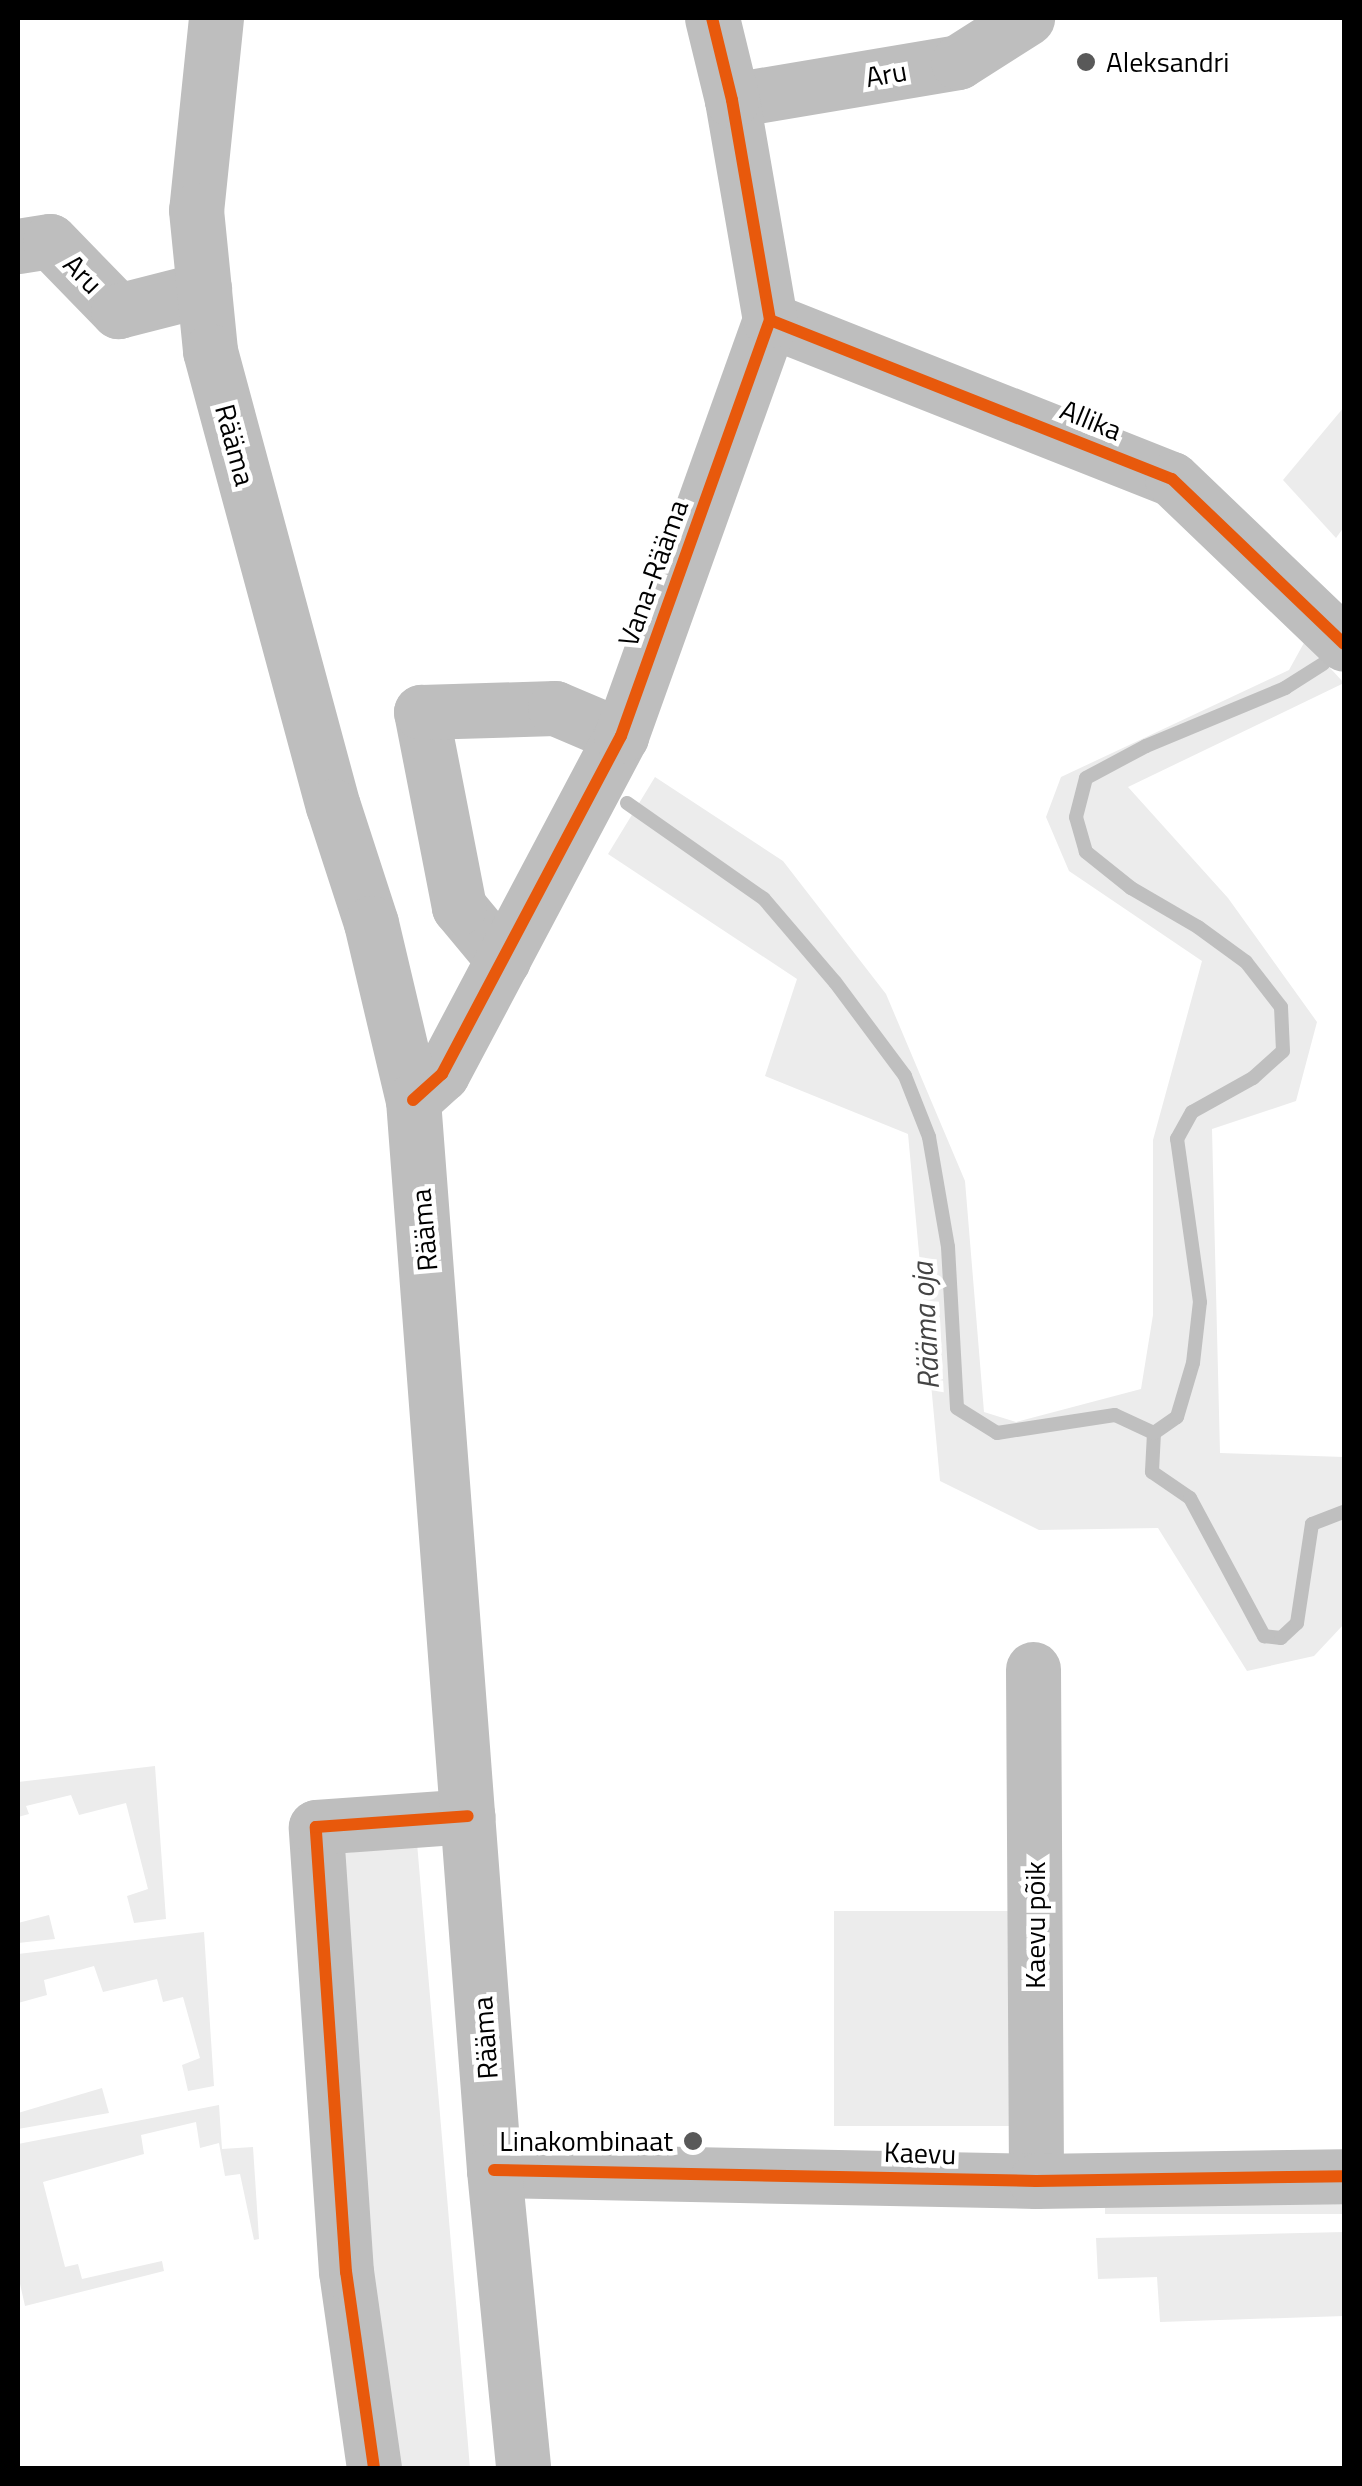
<!DOCTYPE html>
<meta charset="utf-8">
<style>
body{margin:0}
#map{position:relative;width:1362px;height:2486px;overflow:hidden;background:#fff;font-family:"Titillium Web",sans-serif}
div>[style]{position:absolute}
.green>*{inset:0;background:#ececec;transform-origin:0 0}
.stream>*{height:14px;margin:-7px;padding:0 7px;transform-origin:7px;border-radius:7px;background:#bfbfbf}
.minor>*{height:55px;margin:-27.5px;padding:0 27.5px;transform-origin:27.5px;border-radius:27.5px;background:#bebebe}
.major>*{height:55px;margin:-27.5px;padding:0 27.5px;transform-origin:27.5px;border-radius:27.5px;background:#bebebe}
.cycleway>*{height:12px;margin:-6px;padding:0 6px;transform-origin:6px;border-radius:6px;background:#e8590c}
.dots>*{width:28px;height:28px;translate:-50% -50%;box-sizing:border-box;border:5px solid #fff;border-radius:50%}
span{translate:-50% -50%;white-space:nowrap;text-align:center;line-height:1.15;-webkit-text-stroke:9px #fff;paint-order:stroke}
.poi-label{font-size:28px;color:#000}
.left{translate:0 -50%;text-align:left}
.right{translate:-100% -50%;text-align:right}
.street-label{font-size:28px;color:#000}
.water-label{font-size:30px;color:#444;font-style:italic}
.frame{position:absolute;inset:0;border:20px solid #000;pointer-events:none}
</style>
<div id="map">
<div class="green">
<i style="clip-path:polygon(1344px 407px,1344px 527px,1336px 538px,1283px 480px)"></i>
<i style="clip-path:polygon(1305px 641px,1344px 683px,1128px 787px,1228px 898px,1317px 1022px,1296px 1101px,1212px 1129px,1220px 1453px,1344px 1457px,1344px 1624px,1314px 1656px,1247px 1671px,1158px 1528px,1039px 1530px,940px 1481px,908px 1134px,765px 1076px,797px 979px,608px 854px,655px 777px,783px 861px,886px 994px,965px 1181px,984px 1412px,1016px 1422px,1141px 1389px,1153px 1315px,1153px 1140px,1202px 961px,1069px 871px,1046px 817px,1061px 777px,1289px 670px)"></i>
<i style="clip-path:polygon(155px 1766px,166px 1919px,134px 1923px,127px 1896px,148px 1889px,126px 1803px,79px 1815px,71px 1795px,26px 1806px,29px 1814px,18px 1817px,18px 1782px)"></i>
<i style="clip-path:polygon(417px 1843px,470px 2468px,394px 2468px,381px 2391px,333px 1855px)"></i>
<i style="left:1018px;top:1911px;width:215px;height:184px;rotate:90deg"></i>
<i style="clip-path:polygon(49px 1915px,55px 1939px,18px 1943px,18px 1923px)"></i>
<i style="clip-path:polygon(204px 1932px,214px 2086px,188px 2091px,182px 2065px,200px 2058px,183px 1997px,163px 2002px,157px 1979px,103px 1992px,94px 1966px,44px 1980px,47px 1995px,18px 2003px,18px 1954px)"></i>
<i style="clip-path:polygon(102px 2088px,109px 2113px,18px 2129px,18px 2113px)"></i>
<i style="clip-path:polygon(219px 2105px,222px 2149px,253px 2147px,259px 2239px,254px 2240px,240px 2174px,225px 2176px,219px 2143px,200px 2148px,196px 2122px,141px 2135px,144px 2154px,43px 2182px,65px 2267px,78px 2264px,82px 2279px,162px 2261px,164px 2271px,25px 2306px,18px 2275px,18px 2144px)"></i>
<i style="left:1344px;top:2198px;width:16px;height:239px;rotate:90deg"></i>
<i style="clip-path:polygon(1344px 2232px,1344px 2316px,1160px 2322px,1157px 2277px,1098px 2279px,1096px 2238px)"></i>
</div>
<div class="stream">
<i style="left:627px;top:803px;width:167px;rotate:35deg"></i>
<i style="left:764px;top:899px;width:109px;rotate:49.5deg"></i>
<i style="left:835px;top:982px;width:117px;rotate:53.3deg"></i>
<i style="left:905px;top:1076px;width:66px;rotate:68.5deg"></i>
<i style="left:929px;top:1137px;width:112px;rotate:80.2deg"></i>
<i style="left:948px;top:1247px;width:161px;rotate:86.8deg"></i>
<i style="left:957px;top:1408px;width:47px;rotate:32deg"></i>
<i style="left:997px;top:1433px;width:119px;rotate:-8.7deg"></i>
<i style="left:1115px;top:1415px;width:43px;rotate:24.8deg"></i>
<i style="left:1154px;top:1433px;width:39px;rotate:93deg"></i>
<i style="left:1152px;top:1472px;width:46px;rotate:34.4deg"></i>
<i style="left:1190px;top:1498px;width:157px;rotate:61.8deg"></i>
<i style="left:1264px;top:1636px;width:17px;rotate:7deg"></i>
<i style="left:1281px;top:1638px;width:22px;rotate:-43deg"></i>
<i style="left:1297px;top:1623px;width:100px;rotate:-81.4deg"></i>
<i style="left:1312px;top:1524px;width:34px;rotate:-21deg"></i>
<i style="left:1154px;top:1433px;width:28px;rotate:-35deg"></i>
<i style="left:1177px;top:1417px;width:56px;rotate:-73.5deg"></i>
<i style="left:1193px;top:1363px;width:61px;rotate:-83.5deg"></i>
<i style="left:1200px;top:1302px;width:165px;rotate:-98deg"></i>
<i style="left:1177px;top:1139px;width:31px;rotate:-61deg"></i>
<i style="left:1192px;top:1112px;width:70px;rotate:-29.1deg"></i>
<i style="left:1253px;top:1078px;width:40px;rotate:-42deg"></i>
<i style="left:1283px;top:1051px;width:44px;rotate:-92.6deg"></i>
<i style="left:1281px;top:1007px;width:57px;rotate:-127.9deg"></i>
<i style="left:1246px;top:962px;width:59px;rotate:-143.9deg"></i>
<i style="left:1198px;top:927px;width:78px;rotate:-149.8deg"></i>
<i style="left:1131px;top:888px;width:58px;rotate:-141.3deg"></i>
<i style="left:1086px;top:852px;width:36px;rotate:-106deg"></i>
<i style="left:1076px;top:817px;width:40px;rotate:-75.6deg"></i>
<i style="left:1086px;top:778px;width:68px;rotate:-28.1deg"></i>
<i style="left:1146px;top:746px;width:151px;rotate:-22.6deg"></i>
<i style="left:1285px;top:688px;width:45px;rotate:-32.3deg"></i>
</div>
<div class="minor">
<i style="left:732px;top:100px;width:229px;rotate:-9.5deg"></i>
<i style="left:958px;top:62px;width:82px;rotate:-32.5deg"></i>
<i style="left:18px;top:246px;width:32px;rotate:-9deg"></i>
<i style="left:50px;top:241px;width:98px;rotate:45.8deg"></i>
<i style="left:118px;top:311px;width:89px;rotate:-14.3deg"></i>
<i style="left:770px;top:320px;width:432px;rotate:21.6deg"></i>
<i style="left:1172px;top:479px;width:238px;rotate:43.8deg"></i>
<i style="left:503px;top:960px;width:69px;rotate:-129.7deg"></i>
<i style="left:459px;top:907px;width:199px;rotate:-101deg"></i>
<i style="left:421px;top:712px;width:134px;rotate:-1.7deg"></i>
<i style="left:555px;top:708px;width:72px;rotate:23deg"></i>
<i style="left:413px;top:1100px;width:39px;rotate:-42deg"></i>
<i style="left:442px;top:1074px;width:382px;rotate:-62.1deg"></i>
<i style="left:621px;top:736px;width:442px;rotate:-70.3deg"></i>
<i style="left:770px;top:320px;width:223px;rotate:-99.8deg"></i>
<i style="left:732px;top:100px;width:84px;rotate:-103.7deg"></i>
<i style="left:1033px;top:1669px;width:512px;rotate:89.66deg"></i>
<i style="left:494px;top:2170px;width:542px;rotate:1.16deg"></i>
<i style="left:1036px;top:2181px;width:308px;rotate:-0.9deg"></i>
<i style="left:374px;top:2468px;width:198px;rotate:-98.1deg"></i>
<i style="left:346px;top:2272px;width:446px;rotate:-93.9deg"></i>
<i style="left:316px;top:1827px;width:152px;rotate:-4.1deg"></i>
</div>
<div class="major">
<i style="left:216px;top:18px;width:193px;rotate:95.9deg"></i>
<i style="left:196px;top:210px;width:142px;rotate:84.3deg"></i>
<i style="left:210px;top:351px;width:471px;rotate:74.9deg"></i>
<i style="left:333px;top:806px;width:123px;rotate:72deg"></i>
<i style="left:371px;top:923px;width:182px;rotate:76.7deg"></i>
<i style="left:413px;top:1100px;width:1073px;rotate:85.67deg"></i>
<i style="left:494px;top:2170px;width:299px;rotate:84.4deg"></i>
</div>
<div class="cycleway">
<i style="left:770px;top:320px;width:432px;rotate:21.6deg"></i>
<i style="left:1172px;top:479px;width:238px;rotate:43.8deg"></i>
<i style="left:413px;top:1100px;width:39px;rotate:-42deg"></i>
<i style="left:442px;top:1074px;width:382px;rotate:-62.1deg"></i>
<i style="left:621px;top:736px;width:442px;rotate:-70.3deg"></i>
<i style="left:770px;top:320px;width:223px;rotate:-99.8deg"></i>
<i style="left:732px;top:100px;width:84px;rotate:-103.7deg"></i>
<i style="left:494px;top:2170px;width:542px;rotate:1.16deg"></i>
<i style="left:1036px;top:2181px;width:308px;rotate:-0.9deg"></i>
<i style="left:374px;top:2468px;width:198px;rotate:-98.1deg"></i>
<i style="left:346px;top:2272px;width:446px;rotate:-93.9deg"></i>
<i style="left:316px;top:1827px;width:152px;rotate:-4.1deg"></i>
</div>
<div class="dots">
<i style="left:1086px;top:62px;background:#595959"></i>
<i style="left:693px;top:2141px;background:#595959"></i>
</div>
<div class="poi-label">
<span class="left" style="left:1106px;top:62px">Aleksandri</span>
<span class="right" style="left:673px;top:2141px">Linakombinaat</span>
</div>
<div class="street-label">
<span style="left:886px;top:74px;rotate:-10deg">Aru</span>
<span style="left:83px;top:274px;rotate:46deg">Aru</span>
<span style="left:1091px;top:420px;rotate:22deg">Allika</span>
<span style="left:235px;top:445px;rotate:75deg">Rääma</span>
<span style="left:653px;top:573px;rotate:-70deg">Vana-Rääma</span>
<span style="left:424px;top:1230px;rotate:-95deg">Rääma</span>
<span style="left:1035px;top:1925px;rotate:-90deg">Kaevu põik</span>
<span style="left:485px;top:2038px;rotate:-94deg">Rääma</span>
<span style="left:920px;top:2153px;rotate:2deg">Kaevu</span>
</div>
<div class="water-label">
<span style="left:925px;top:1326px;rotate:-93deg">Rääma oja</span>
</div>
<div class="frame"></div>
</div>
